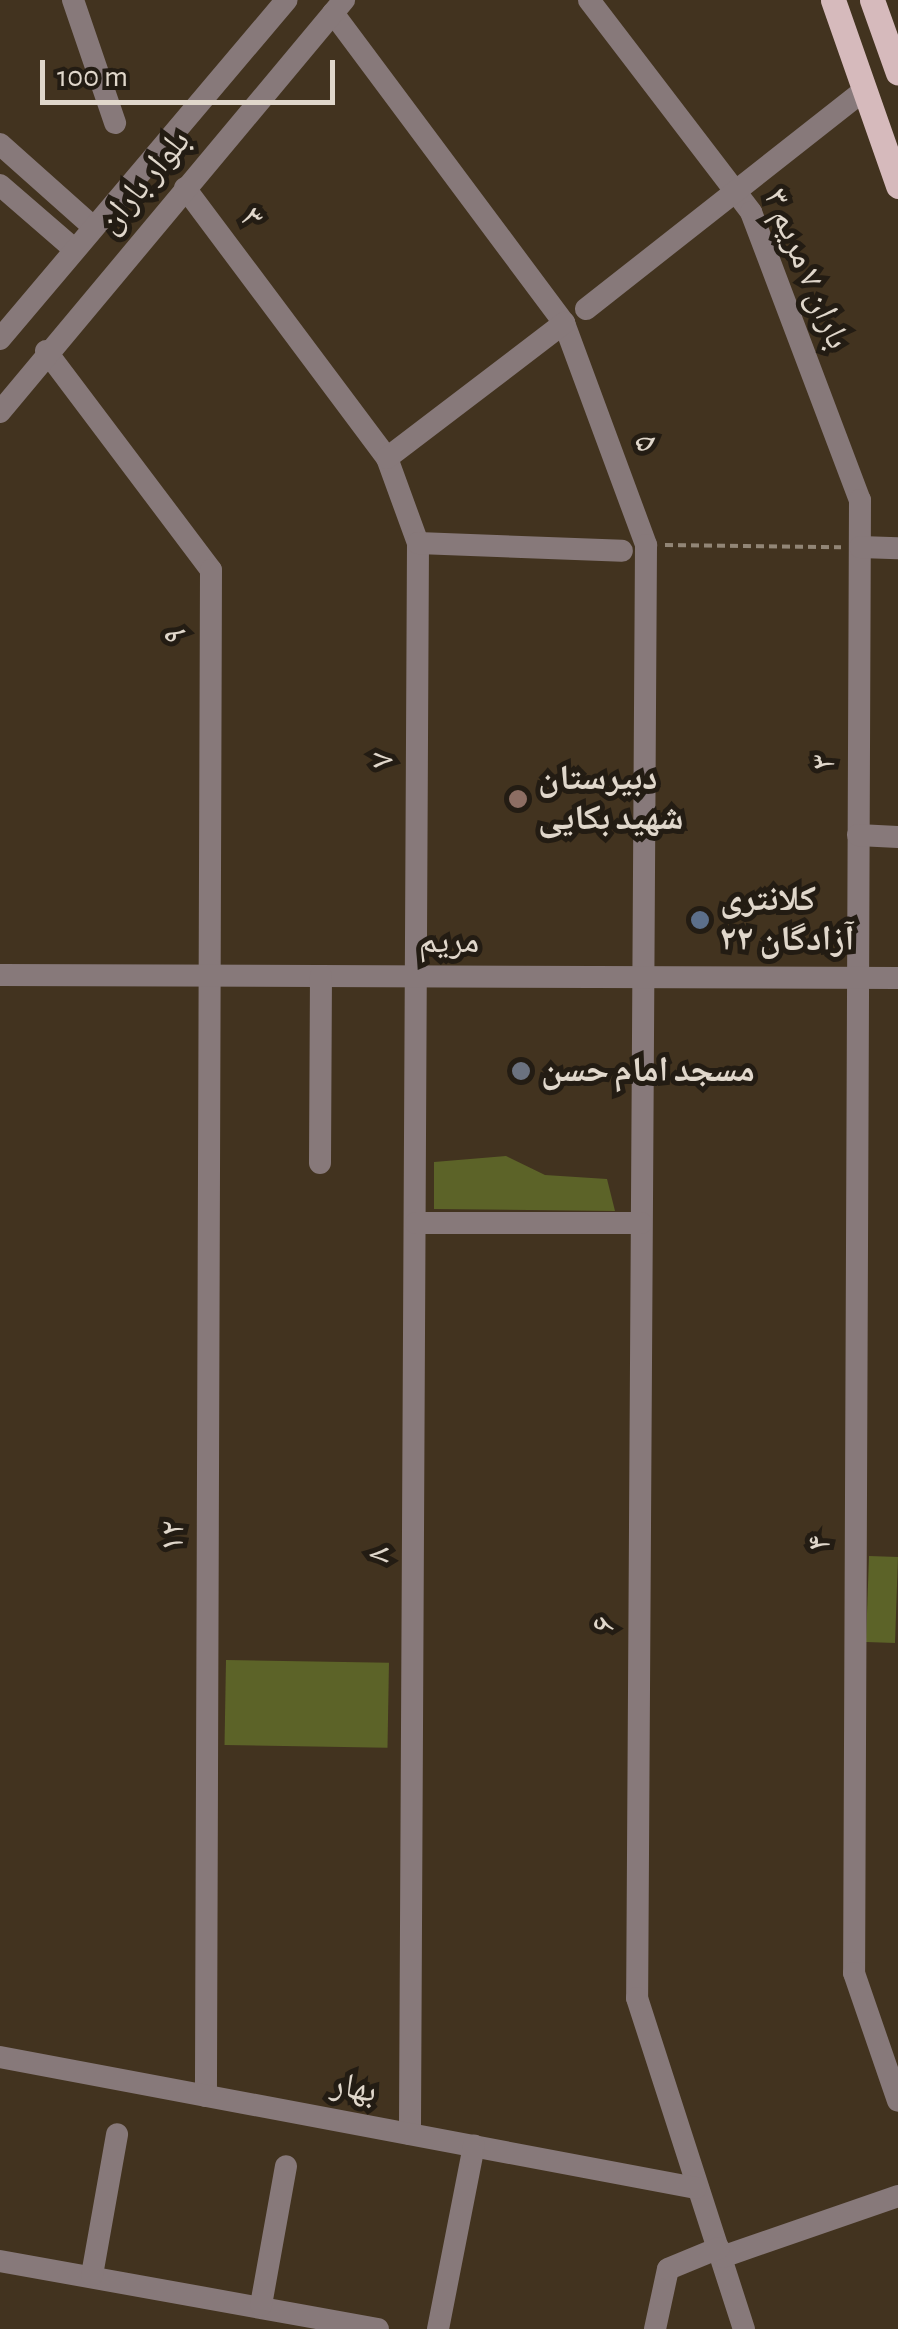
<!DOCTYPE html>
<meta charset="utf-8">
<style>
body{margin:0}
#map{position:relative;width:898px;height:2329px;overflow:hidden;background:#42331f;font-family:"Alegreya Sans","Noto Naskh Arabic",sans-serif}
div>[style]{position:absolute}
.green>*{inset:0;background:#5c6328;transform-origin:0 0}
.path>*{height:4px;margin-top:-2px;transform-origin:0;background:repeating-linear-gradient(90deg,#928676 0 8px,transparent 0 13px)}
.minor>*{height:22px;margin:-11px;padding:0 11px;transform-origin:11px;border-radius:11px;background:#87797a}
.major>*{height:25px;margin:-12.5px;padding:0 12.5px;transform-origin:12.5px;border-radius:12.5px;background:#d6babc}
.dots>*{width:28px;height:28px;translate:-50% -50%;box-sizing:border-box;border:5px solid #231c13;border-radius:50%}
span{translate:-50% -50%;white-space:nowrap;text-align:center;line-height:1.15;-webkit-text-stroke:10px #231c13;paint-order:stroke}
.street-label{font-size:35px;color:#e0d7cb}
.poi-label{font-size:35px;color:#e0d7cb;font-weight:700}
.left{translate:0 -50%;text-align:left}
.scale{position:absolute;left:40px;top:60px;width:295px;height:45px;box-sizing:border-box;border:5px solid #e0d7cb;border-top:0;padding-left:12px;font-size:30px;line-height:35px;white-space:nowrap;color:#e0d7cb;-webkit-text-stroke:8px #231c13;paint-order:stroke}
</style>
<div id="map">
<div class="green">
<i style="clip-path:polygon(506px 1156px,545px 1175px,607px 1179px,615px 1211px,434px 1209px,434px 1162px)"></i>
<i style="left:869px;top:1556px;width:29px;height:86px;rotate:2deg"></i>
<i style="left:226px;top:1660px;width:163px;height:85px;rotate:1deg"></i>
</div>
<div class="path">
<i style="left:665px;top:545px;width:176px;rotate:0.7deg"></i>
</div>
<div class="minor">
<i style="left:73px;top:0;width:130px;rotate:71.1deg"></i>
<i style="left:589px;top:0;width:267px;rotate:52.6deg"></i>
<i style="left:751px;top:212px;width:308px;rotate:69.3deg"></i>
<i style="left:860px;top:500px;width:1473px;rotate:90.23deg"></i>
<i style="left:854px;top:1973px;width:135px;rotate:71deg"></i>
<i style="left:333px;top:13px;width:387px;rotate:53.3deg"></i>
<i style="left:564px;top:323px;width:237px;rotate:69.7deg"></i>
<i style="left:646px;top:545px;width:1453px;rotate:90.35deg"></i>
<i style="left:637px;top:1998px;width:348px;rotate:72.1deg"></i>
<i style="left:0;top:144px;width:125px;rotate:41.7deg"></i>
<i style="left:0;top:185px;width:98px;rotate:40.9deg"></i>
<i style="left:185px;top:188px;width:337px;rotate:53.2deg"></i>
<i style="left:387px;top:458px;width:90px;rotate:70deg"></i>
<i style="left:418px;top:543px;width:1591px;rotate:90.29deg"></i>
<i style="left:586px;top:309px;width:354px;rotate:-38.2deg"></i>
<i style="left:0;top:339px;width:444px;rotate:-49.8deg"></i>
<i style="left:46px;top:351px;width:274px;rotate:53deg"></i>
<i style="left:211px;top:570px;width:1526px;rotate:90.19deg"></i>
<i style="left:0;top:412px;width:537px;rotate:-50.14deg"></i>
<i style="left:387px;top:458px;width:223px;rotate:-37.3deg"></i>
<i style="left:418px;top:543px;width:204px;rotate:2.2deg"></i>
<i style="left:860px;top:547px;width:38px;rotate:2deg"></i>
<i style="left:858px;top:835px;width:40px;rotate:2.9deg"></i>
<i style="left:0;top:975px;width:898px;rotate:0.19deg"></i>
<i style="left:320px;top:1163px;width:187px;rotate:-89.7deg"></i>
<i style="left:416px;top:1223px;width:225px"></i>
<i style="left:0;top:2057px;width:708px;rotate:10.66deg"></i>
<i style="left:722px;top:2257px;width:186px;rotate:-19.1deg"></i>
<i style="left:0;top:2261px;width:384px;rotate:10.2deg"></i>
<i style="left:92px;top:2275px;width:143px;rotate:-79.9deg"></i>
<i style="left:261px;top:2305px;width:141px;rotate:-79.8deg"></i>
<i style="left:438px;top:2329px;width:187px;rotate:-78.9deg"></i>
<i style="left:655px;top:2329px;width:61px;rotate:-77.8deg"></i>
<i style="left:668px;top:2269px;width:55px;rotate:-22.4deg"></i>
</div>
<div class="major">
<i style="left:833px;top:0;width:197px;rotate:70.7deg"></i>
<i style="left:872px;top:0;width:77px;rotate:70.4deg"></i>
</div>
<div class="dots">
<i style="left:518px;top:799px;background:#8d6e63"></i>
<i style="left:700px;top:920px;background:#5c6f8a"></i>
<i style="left:521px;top:1071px;background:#6b7280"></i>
</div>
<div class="street-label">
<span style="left:144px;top:182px;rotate:-50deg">بلوار باران</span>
<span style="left:251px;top:218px;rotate:53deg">۳</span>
<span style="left:806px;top:269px;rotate:67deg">باران ۷ مریم ۳</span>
<span style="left:646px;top:443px;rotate:70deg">۵</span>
<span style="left:176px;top:636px;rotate:-90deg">۹</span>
<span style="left:383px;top:760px;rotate:-90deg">۷</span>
<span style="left:824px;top:762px;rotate:-90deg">۳</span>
<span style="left:449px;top:942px">مریم</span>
<span style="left:173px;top:1536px;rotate:-90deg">۱۲</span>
<span style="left:820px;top:1543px;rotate:-90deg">۴</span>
<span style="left:379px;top:1555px;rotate:-90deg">۸</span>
<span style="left:604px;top:1624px;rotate:-90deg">۶</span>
<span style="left:354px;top:2088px;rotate:11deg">بهار</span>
</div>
<div class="poi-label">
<span class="left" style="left:538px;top:799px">دبیرستان<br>شهید بکایی</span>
<span class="left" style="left:720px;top:920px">کلانتری<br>۲۲ آزادگان</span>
<span class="left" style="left:541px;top:1071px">مسجد امام حسن</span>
</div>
<div class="scale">100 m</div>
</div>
